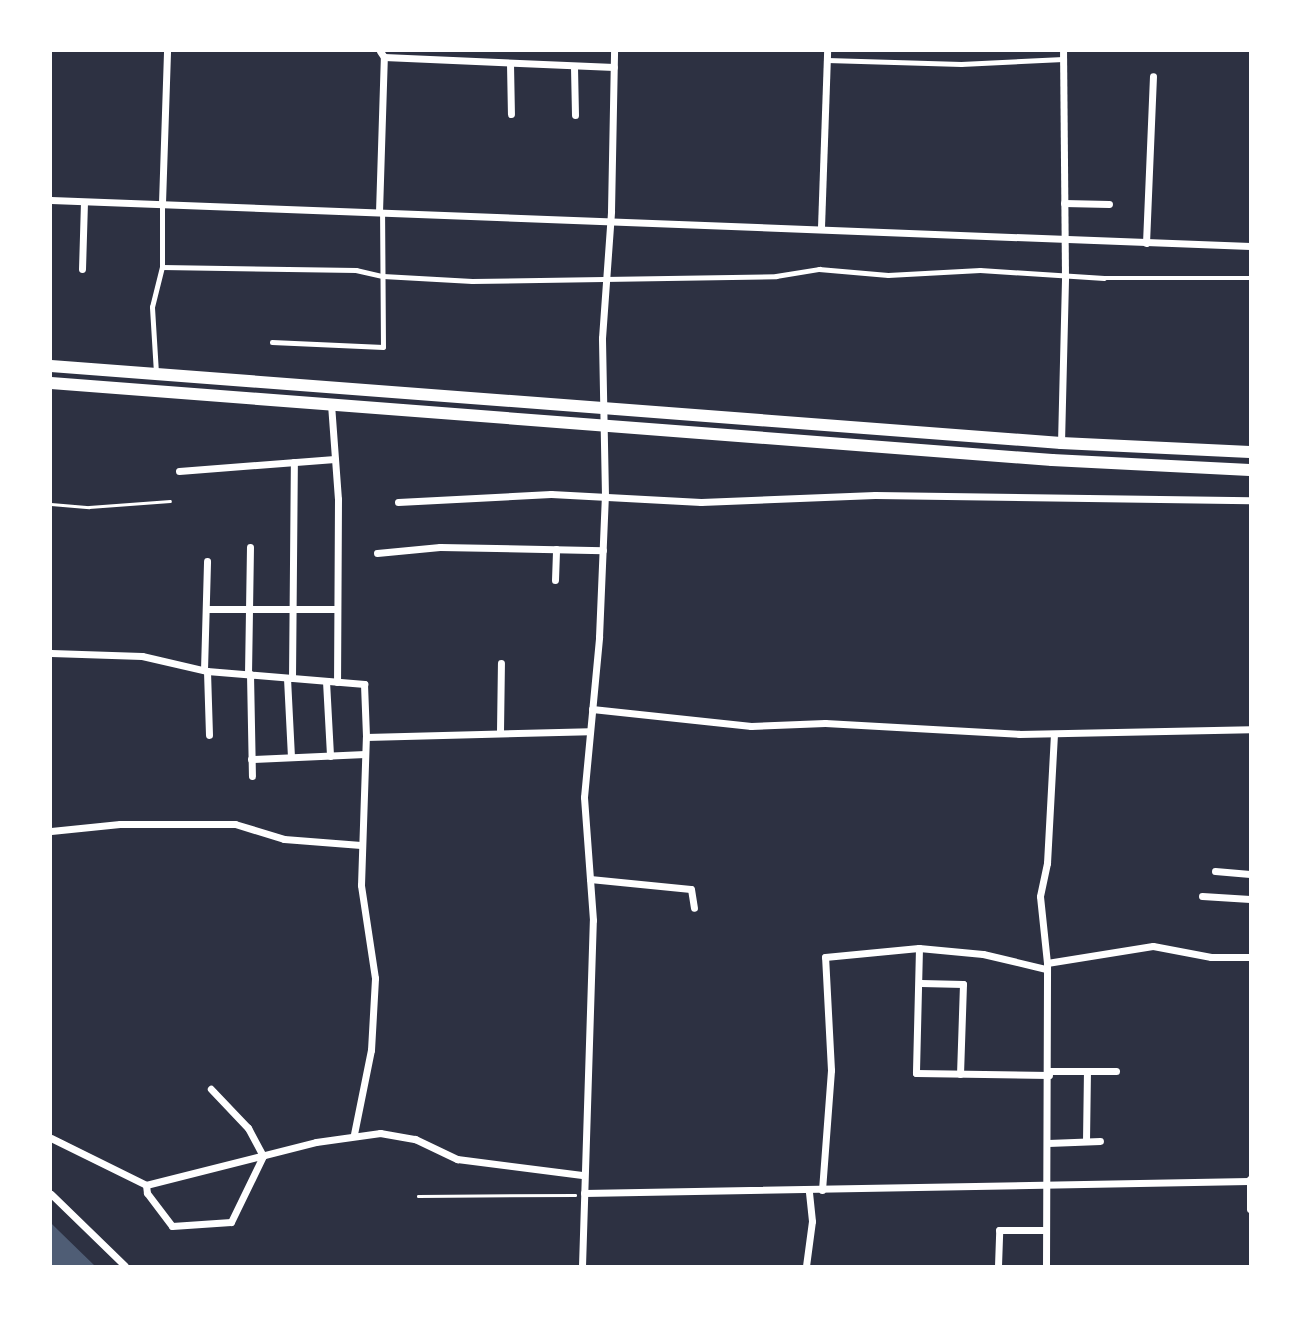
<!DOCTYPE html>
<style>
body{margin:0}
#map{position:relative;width:1301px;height:1317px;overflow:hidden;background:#2d3142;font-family:"Exo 2",sans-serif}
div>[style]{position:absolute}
.water>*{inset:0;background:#4f5d75}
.path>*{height:2.5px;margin:-1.25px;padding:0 1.25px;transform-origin:1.25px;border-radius:1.25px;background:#fff}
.service>*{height:4.5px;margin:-2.25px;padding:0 2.25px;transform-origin:2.25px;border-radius:2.25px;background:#fff}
.minor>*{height:7px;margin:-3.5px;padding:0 3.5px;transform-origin:3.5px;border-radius:3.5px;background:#fff}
.secondary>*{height:12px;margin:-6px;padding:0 6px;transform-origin:6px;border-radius:6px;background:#fff}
span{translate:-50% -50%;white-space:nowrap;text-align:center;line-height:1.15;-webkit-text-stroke:5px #fff;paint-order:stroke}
.frame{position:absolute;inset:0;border:52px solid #fff;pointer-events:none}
</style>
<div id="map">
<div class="water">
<i style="clip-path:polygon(51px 1223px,58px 1230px,95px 1266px,51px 1266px)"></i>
</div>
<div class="path">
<i style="left:51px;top:504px;width:38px;rotate:5deg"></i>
<i style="left:89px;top:507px;width:81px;rotate:-4.2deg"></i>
<i style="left:418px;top:1196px;width:157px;rotate:-0.4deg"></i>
</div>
<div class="service">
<i style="left:827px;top:60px;width:134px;rotate:1.7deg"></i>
<i style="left:961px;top:64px;width:102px;rotate:-2.8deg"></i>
<i style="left:162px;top:267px;width:194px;rotate:0.9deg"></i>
<i style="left:356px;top:270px;width:28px;rotate:13deg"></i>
<i style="left:383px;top:276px;width:89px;rotate:3.2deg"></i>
<i style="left:472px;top:281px;width:304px;rotate:-0.9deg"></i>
<i style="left:776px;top:276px;width:44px;rotate:-9.2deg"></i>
<i style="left:819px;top:269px;width:69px;rotate:5deg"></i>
<i style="left:888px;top:275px;width:92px;rotate:-3.1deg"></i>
<i style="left:980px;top:270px;width:124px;rotate:3.7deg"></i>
<i style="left:1104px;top:278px;width:146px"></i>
<i style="left:272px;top:342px;width:111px;rotate:2.6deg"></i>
<i style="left:383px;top:347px;width:134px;rotate:-90.4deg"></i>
<i style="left:156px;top:373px;width:66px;rotate:-93.5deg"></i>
<i style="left:152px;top:307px;width:41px;rotate:-76deg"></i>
<i style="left:162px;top:267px;width:64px;rotate:-90deg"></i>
</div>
<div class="minor">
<i style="left:384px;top:57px;width:230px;rotate:2.5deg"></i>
<i style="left:510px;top:64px;width:50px;rotate:88.9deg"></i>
<i style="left:574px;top:67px;width:48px;rotate:88.8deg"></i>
<i style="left:51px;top:200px;width:1200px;rotate:2.2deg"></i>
<i style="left:162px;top:203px;width:152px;rotate:-88.1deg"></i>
<i style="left:1064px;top:203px;width:45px;rotate:1.3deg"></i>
<i style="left:379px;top:212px;width:155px;rotate:-88.2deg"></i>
<i style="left:384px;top:57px;width:7px;rotate:-124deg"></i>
<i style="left:821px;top:227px;width:176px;rotate:-88deg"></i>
<i style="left:1146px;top:243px;width:167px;rotate:-87.6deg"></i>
<i style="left:82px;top:269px;width:67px;rotate:-88.3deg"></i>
<i style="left:331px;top:404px;width:95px;rotate:85.8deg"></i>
<i style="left:338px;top:499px;width:183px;rotate:90.3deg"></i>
<i style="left:1061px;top:443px;width:167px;rotate:-88.6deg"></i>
<i style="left:1065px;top:276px;width:225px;rotate:-90.5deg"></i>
<i style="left:179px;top:471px;width:156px;rotate:-4.4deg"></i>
<i style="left:398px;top:502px;width:153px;rotate:-3deg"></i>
<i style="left:551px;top:494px;width:150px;rotate:3.1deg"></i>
<i style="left:701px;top:502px;width:174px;rotate:-2.3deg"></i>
<i style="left:875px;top:495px;width:375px;rotate:0.8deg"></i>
<i style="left:377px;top:553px;width:63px;rotate:-5.4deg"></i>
<i style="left:440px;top:547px;width:163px;rotate:1.1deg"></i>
<i style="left:555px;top:580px;width:31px;rotate:-88deg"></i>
<i style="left:206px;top:609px;width:130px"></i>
<i style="left:51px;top:653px;width:91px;rotate:1.9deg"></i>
<i style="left:142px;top:656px;width:67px;rotate:13deg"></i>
<i style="left:207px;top:671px;width:158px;rotate:4.7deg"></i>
<i style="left:364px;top:684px;width:53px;rotate:87.8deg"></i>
<i style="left:204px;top:670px;width:109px;rotate:-88.4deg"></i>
<i style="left:207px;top:671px;width:64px;rotate:88.2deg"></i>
<i style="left:248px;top:674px;width:127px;rotate:-89.1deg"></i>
<i style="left:250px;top:674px;width:102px;rotate:88.9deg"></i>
<i style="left:287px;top:678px;width:79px;rotate:87.1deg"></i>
<i style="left:292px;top:678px;width:216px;rotate:-89.5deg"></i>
<i style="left:326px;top:681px;width:75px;rotate:86.9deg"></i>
<i style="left:592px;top:709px;width:160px;rotate:6.1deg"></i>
<i style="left:751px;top:726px;width:74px;rotate:-2.3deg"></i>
<i style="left:825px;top:723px;width:194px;rotate:3.2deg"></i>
<i style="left:1019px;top:734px;width:231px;rotate:-1.2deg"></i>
<i style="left:500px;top:731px;width:68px;rotate:-89.2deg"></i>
<i style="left:251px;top:759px;width:114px;rotate:-2.5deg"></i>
<i style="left:51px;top:831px;width:69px;rotate:-5.8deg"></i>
<i style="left:120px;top:824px;width:115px"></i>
<i style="left:235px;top:824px;width:51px;rotate:17deg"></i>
<i style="left:284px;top:839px;width:77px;rotate:4.5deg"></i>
<i style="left:1215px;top:871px;width:35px;rotate:5deg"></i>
<i style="left:590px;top:879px;width:101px;rotate:5.7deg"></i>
<i style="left:691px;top:889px;width:19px;rotate:81deg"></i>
<i style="left:1202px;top:896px;width:48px;rotate:3.6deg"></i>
<i style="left:919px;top:948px;width:125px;rotate:91.4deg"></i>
<i style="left:916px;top:1073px;width:133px;rotate:0.9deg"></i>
<i style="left:1047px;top:963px;width:67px;rotate:-96deg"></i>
<i style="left:1040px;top:896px;width:34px;rotate:-78deg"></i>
<i style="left:1047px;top:863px;width:128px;rotate:-86.9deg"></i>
<i style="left:921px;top:983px;width:42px;rotate:1.4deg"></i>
<i style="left:963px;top:984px;width:90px;rotate:91.9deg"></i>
<i style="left:1049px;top:1071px;width:67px"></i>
<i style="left:354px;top:1134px;width:86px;rotate:-78.6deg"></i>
<i style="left:371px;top:1050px;width:72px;rotate:-86.8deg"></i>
<i style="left:375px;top:978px;width:94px;rotate:-98.6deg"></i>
<i style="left:361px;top:885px;width:148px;rotate:-88.1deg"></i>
<i style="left:366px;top:737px;width:223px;rotate:-1.5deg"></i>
<i style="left:51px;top:1138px;width:106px;rotate:26.3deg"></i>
<i style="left:146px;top:1185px;width:175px;rotate:-14.2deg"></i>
<i style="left:316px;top:1142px;width:65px;rotate:-8deg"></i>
<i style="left:380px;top:1133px;width:36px;rotate:10deg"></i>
<i style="left:415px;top:1139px;width:47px;rotate:25.5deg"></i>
<i style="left:457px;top:1159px;width:126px;rotate:7.3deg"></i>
<i style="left:1086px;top:1141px;width:70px;rotate:-89.2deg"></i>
<i style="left:1048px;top:1143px;width:52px;rotate:-2.2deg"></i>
<i style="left:1250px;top:1179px;width:30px;rotate:90deg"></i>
<i style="left:146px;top:1185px;width:8px;rotate:83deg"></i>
<i style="left:147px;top:1193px;width:41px;rotate:52.9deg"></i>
<i style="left:172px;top:1226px;width:59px;rotate:-3.9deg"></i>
<i style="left:231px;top:1222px;width:73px;rotate:-64.1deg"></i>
<i style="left:263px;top:1156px;width:32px;rotate:-118deg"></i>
<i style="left:248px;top:1128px;width:54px;rotate:-133.5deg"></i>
<i style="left:822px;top:1190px;width:120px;rotate:-85.7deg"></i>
<i style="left:831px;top:1070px;width:113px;rotate:-93deg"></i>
<i style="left:825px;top:957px;width:94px;rotate:-5.5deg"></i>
<i style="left:919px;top:948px;width:64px;rotate:5.4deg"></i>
<i style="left:983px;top:954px;width:65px;rotate:13.4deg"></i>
<i style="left:584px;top:1193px;width:665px;rotate:-1.03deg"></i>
<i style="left:51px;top:1194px;width:103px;rotate:44.2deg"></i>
<i style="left:582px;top:1266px;width:346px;rotate:-88.2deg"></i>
<i style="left:593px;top:920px;width:123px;rotate:-94.2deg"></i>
<i style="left:584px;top:797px;width:161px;rotate:-84.6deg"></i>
<i style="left:599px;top:637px;width:141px;rotate:-87.6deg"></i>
<i style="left:605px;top:496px;width:158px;rotate:-91.1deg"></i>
<i style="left:602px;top:338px;width:127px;rotate:-85.9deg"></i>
<i style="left:611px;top:211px;width:160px;rotate:-88.9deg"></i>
<i style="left:806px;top:1266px;width:45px;rotate:-82.4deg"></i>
<i style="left:812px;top:1221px;width:31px;rotate:-96deg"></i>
<i style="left:998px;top:1266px;width:36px;rotate:-88deg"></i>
<i style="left:999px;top:1230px;width:46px"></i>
<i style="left:1046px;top:1266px;width:303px;rotate:-89.8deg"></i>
<i style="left:1047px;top:963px;width:107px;rotate:-9.1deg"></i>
<i style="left:1153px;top:946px;width:59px;rotate:10.7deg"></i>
<i style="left:1211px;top:957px;width:39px"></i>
</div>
<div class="secondary">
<i style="left:51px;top:366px;width:1013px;rotate:4.36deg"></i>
<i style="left:1061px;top:443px;width:189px;rotate:2.7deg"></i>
<i style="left:51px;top:383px;width:1004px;rotate:4.4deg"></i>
<i style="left:1052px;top:460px;width:198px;rotate:2.9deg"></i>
</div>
<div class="frame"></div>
</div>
